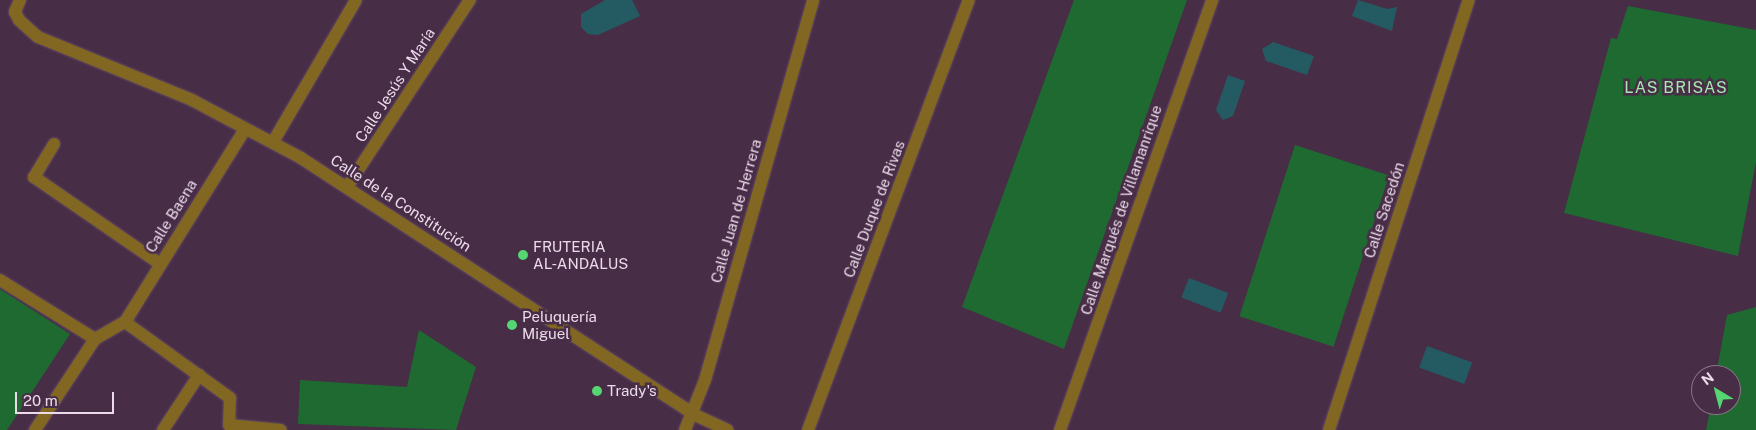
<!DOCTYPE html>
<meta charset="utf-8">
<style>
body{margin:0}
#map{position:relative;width:1756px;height:430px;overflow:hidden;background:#482d47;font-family:"Public Sans",sans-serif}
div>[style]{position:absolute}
.green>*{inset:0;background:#1e6a31;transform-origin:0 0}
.water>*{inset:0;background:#245b63;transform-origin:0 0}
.roads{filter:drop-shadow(0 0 1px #624961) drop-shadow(0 0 1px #624961)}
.minor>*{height:12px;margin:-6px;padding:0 6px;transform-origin:6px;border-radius:6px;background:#816721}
.dots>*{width:14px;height:14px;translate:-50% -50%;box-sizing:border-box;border:2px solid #482d47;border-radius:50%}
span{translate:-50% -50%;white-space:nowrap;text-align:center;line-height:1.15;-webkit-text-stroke:5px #482d47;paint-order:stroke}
.street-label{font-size:15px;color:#ecdbeb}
.poi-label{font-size:15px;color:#ecdbeb}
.left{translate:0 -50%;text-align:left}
.neighbourhood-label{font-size:16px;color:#a8e8b0;letter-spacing:1px}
.north{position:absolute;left:1691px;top:365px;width:50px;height:50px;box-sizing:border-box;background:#482d47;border:1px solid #8a7389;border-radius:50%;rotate:323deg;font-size:14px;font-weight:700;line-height:20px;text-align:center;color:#ecdbeb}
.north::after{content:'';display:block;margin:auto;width:18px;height:22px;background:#55d672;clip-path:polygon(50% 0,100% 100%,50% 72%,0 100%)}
.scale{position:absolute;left:15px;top:392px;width:99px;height:22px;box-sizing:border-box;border:2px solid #ecdbeb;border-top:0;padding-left:6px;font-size:15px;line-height:18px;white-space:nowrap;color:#ecdbeb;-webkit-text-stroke:4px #482d47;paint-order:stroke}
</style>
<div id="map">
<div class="green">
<i style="clip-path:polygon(1074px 0,1187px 0,1064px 349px,962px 307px)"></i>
<i style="clip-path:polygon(1628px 6px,1756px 30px,1756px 162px,1738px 256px,1564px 213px,1611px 38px,1617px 39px)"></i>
<i style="left:1295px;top:145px;width:99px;height:180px;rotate:18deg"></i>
<i style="clip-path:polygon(0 289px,70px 334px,7px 430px,0 430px)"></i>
<i style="clip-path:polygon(1756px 307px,1756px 430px,1706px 430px,1711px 405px,1731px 405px,1731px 375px,1716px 375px,1727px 315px)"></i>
<i style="clip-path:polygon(419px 330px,476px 367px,456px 430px,298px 424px,300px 380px,407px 387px)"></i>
</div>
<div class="water">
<i style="clip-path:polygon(605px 0,632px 0,640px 16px,598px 35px,588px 34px,581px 27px,581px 14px)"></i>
<i style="clip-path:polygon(1358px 0,1387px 9px,1397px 7px,1392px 31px,1352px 16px)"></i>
<i style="clip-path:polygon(1273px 42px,1314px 56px,1307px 75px,1266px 61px,1262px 49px)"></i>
<i style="clip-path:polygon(1228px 75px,1245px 81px,1233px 116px,1223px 120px,1216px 110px)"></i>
<i style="left:1189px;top:278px;width:42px;height:21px;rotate:21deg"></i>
<i style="left:1427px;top:346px;width:48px;height:23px;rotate:20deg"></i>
</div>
<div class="roads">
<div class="minor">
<i style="left:20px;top:0;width:13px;rotate:113deg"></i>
<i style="left:15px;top:12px;width:9px;rotate:63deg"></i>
<i style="left:19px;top:20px;width:25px;rotate:42deg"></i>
<i style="left:38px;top:37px;width:166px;rotate:22.2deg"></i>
<i style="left:192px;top:100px;width:123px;rotate:28deg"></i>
<i style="left:301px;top:158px;width:468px;rotate:33.1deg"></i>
<i style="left:693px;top:414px;width:38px;rotate:25deg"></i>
<i style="left:273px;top:142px;width:164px;rotate:-59.7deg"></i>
<i style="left:54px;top:144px;width:39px;rotate:121deg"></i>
<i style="left:34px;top:177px;width:153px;rotate:34.6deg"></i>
<i style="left:347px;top:187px;width:224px;rotate:-56.7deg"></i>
<i style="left:0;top:280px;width:112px;rotate:31.8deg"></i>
<i style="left:125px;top:322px;width:227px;rotate:-58.1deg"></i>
<i style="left:125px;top:322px;width:130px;rotate:35.9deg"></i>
<i style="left:230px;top:398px;width:27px;rotate:92deg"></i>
<i style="left:229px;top:425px;width:52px;rotate:5.5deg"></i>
<i style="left:35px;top:430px;width:109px;rotate:-56.6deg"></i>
<i style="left:95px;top:339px;width:34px;rotate:-30deg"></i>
<i style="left:163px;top:430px;width:66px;rotate:-56.8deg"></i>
<i style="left:685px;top:430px;width:54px;rotate:-68.2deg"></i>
<i style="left:705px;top:380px;width:395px;rotate:-74.1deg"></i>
<i style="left:808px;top:430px;width:459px;rotate:-69.5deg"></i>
<i style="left:1060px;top:430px;width:456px;rotate:-70.5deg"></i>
<i style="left:1329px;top:430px;width:452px;rotate:-72deg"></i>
</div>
</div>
<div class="dots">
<i style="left:523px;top:255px;background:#55d672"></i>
<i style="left:512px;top:325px;background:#55d672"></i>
<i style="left:597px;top:391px;background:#55d672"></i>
</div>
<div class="street-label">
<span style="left:395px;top:85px;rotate:-57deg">Calle Jesús Y María</span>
<span style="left:401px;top:203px;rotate:33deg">Calle de la Constitución</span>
<span style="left:874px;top:209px;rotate:-69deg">Calle Duque de Rivas</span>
<span style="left:1121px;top:210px;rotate:-71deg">Calle Marqués de Villamanrique</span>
<span style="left:1384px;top:210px;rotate:-72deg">Calle Sacedón</span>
<span style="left:736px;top:211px;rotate:-74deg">Calle Juan de Herrera</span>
<span style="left:171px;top:216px;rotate:-58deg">Calle Baena</span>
</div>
<div class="poi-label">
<span class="left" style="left:533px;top:255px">FRUTERIA<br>AL-ANDALUS</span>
<span class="left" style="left:522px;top:325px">Peluquería<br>Miguel</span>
<span class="left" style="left:607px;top:391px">Trady's</span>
</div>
<div class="neighbourhood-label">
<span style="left:1676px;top:88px">LAS BRISAS</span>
</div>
<div class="north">N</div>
<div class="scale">20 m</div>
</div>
